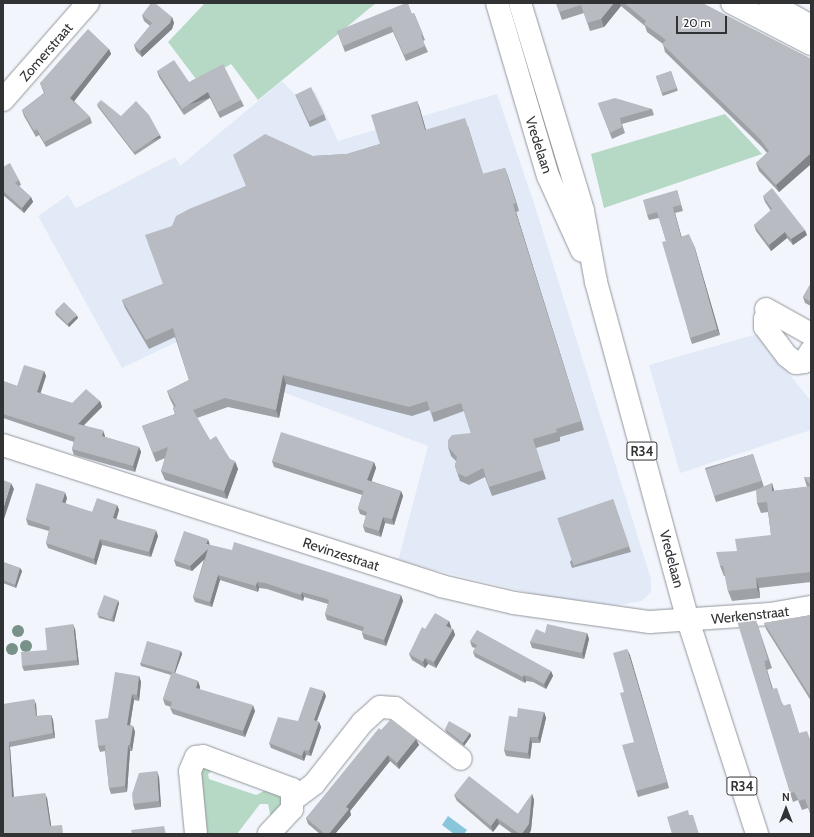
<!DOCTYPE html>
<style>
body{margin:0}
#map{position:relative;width:814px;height:837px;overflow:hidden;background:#f2f6fc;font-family:Cabin,sans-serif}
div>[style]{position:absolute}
.built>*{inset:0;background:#e2eaf7}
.green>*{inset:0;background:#b6d9c5}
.water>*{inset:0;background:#89c6db}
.roads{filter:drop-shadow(0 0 1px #93969c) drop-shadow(0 0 1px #93969c)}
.minor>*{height:22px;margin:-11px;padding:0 11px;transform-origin:11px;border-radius:11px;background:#fff}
.major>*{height:22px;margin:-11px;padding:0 11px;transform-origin:11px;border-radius:11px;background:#fff}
.trees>*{width:12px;height:12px;margin:-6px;border-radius:50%;background:#78928a}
.wall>*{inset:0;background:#9ea2a7;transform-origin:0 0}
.shaded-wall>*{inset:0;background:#818488;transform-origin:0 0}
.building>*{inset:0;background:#b8bcc2;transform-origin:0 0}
span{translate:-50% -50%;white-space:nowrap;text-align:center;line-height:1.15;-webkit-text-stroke:3px #fff;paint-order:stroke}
.shield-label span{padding:1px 3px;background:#fff;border:1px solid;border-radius:3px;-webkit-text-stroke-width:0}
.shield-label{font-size:13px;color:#303234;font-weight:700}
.street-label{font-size:14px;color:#303234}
.frame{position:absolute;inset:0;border:4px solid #303234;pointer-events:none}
.north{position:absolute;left:766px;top:789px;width:40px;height:40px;-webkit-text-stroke:3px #fff;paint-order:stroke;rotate:0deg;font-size:11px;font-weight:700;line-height:16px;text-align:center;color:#303234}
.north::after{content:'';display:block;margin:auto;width:14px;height:18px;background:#303234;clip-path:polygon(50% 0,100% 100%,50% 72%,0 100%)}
.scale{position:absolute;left:676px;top:16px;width:51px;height:18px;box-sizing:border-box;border:2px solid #303234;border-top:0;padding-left:5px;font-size:12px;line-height:14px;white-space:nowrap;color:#303234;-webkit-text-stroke:3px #fff;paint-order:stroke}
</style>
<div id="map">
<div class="built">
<i style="clip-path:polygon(282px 81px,299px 99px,315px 91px,338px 141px,497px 94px,534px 203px,651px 579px,651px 592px,642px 601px,618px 605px,562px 601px,398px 561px,428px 446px,261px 384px,200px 331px,122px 368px,38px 216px,68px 195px,76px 208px,175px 157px,180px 166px)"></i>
<i style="clip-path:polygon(757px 334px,811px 401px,811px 430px,680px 473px,649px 365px)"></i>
</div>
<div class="green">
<i style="clip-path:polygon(205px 3px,376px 3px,258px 100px,231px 64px,199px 83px,168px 42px)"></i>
<i style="clip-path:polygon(725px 114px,762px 154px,604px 208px,591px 154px)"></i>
<i style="clip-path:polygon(203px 767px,217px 767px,208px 774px,209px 779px,256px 795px,274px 786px,282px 797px,281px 805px,271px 818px,268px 804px,260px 804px,237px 834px,201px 834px,196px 782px)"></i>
</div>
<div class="water">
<i style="clip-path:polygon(448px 816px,467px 830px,464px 834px,454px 834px,442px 825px)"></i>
</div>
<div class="roads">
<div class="minor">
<i style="left:732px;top:3px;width:89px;rotate:27.4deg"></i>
<i style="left:770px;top:3px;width:47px;rotate:29.3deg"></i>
<i style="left:3px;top:100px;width:129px;rotate:-48.8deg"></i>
<i style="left:766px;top:309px;width:51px;rotate:29.1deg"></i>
<i style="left:771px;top:312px;width:9px;rotate:131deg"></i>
<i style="left:765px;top:319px;width:8px;rotate:90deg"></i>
<i style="left:765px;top:327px;width:36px;rotate:53deg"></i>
<i style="left:787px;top:356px;width:11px;rotate:38deg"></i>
<i style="left:796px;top:363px;width:8px;rotate:-7deg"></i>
<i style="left:804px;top:362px;width:13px;rotate:-58deg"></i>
<i style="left:3px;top:445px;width:460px;rotate:17.8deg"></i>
<i style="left:441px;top:586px;width:75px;rotate:13.1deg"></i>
<i style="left:514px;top:603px;width:137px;rotate:8deg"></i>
<i style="left:650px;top:622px;width:120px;rotate:-3.8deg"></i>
<i style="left:770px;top:614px;width:42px;rotate:-9.7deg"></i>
<i style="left:294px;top:799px;width:25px;rotate:-37deg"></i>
<i style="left:314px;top:784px;width:78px;rotate:-51.8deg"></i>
<i style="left:362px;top:723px;width:24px;rotate:-42deg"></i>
<i style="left:380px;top:707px;width:15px;rotate:4deg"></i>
<i style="left:395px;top:708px;width:83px;rotate:37.7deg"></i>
<i style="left:196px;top:834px;width:63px;rotate:-95.4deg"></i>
<i style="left:190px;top:771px;width:15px;rotate:-67deg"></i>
<i style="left:196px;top:757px;width:7px;rotate:-8deg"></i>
<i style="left:203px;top:756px;width:95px;rotate:20.3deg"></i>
<i style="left:292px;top:789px;width:20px;rotate:90deg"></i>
<i style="left:292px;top:809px;width:34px;rotate:133deg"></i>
</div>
<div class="major">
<i style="left:497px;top:3px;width:180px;rotate:73.6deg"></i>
<i style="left:548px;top:176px;width:82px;rotate:65.6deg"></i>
<i style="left:520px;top:3px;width:217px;rotate:73.1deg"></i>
<i style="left:583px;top:211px;width:72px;rotate:79.6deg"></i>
<i style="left:596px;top:282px;width:350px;rotate:74.8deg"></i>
<i style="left:688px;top:620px;width:225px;rotate:72.1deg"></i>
</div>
</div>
<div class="trees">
<i style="left:18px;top:631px"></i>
<i style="left:26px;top:646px"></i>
<i style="left:12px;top:649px"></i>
</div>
<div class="wall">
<i style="clip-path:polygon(556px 3px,702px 3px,811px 59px,811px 164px,779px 192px,759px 171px,756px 163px,767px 153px,762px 147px,665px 52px,663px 44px,647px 32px,645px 26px,621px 6px,604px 27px,590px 31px,584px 13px,562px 20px)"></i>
<i style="clip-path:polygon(414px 13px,425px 40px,423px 41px,428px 52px,406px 61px,393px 32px,345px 52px,337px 31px,412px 14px)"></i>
<i style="clip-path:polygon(142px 15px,172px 17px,174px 23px,172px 29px,142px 57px,136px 51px,134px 45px,150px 26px,144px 21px)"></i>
<i style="clip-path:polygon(109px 49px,111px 54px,74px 101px,90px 117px,92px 123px,46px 147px,39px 135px,36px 137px,24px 116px,22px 110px,44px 93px,40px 83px)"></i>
<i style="clip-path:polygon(157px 71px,241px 100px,244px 106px,220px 118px,210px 98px,184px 115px,159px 77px)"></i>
<i style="left:671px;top:71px;width:21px;height:16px;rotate:71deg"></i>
<i style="clip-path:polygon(295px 94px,324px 114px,326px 120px,310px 127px)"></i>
<i style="clip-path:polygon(417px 101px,420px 109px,426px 130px,468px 126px,483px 174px,505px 168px,519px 211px,516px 212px,584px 430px,560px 437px,560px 441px,536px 448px,546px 479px,492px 496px,485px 477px,469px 485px,460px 481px,455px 466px,456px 461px,451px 456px,448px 447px,471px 433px,464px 411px,434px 422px,430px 410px,412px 416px,286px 384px,279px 418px,228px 407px,197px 418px,210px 440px,230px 459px,238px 469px,227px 499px,165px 480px,161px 471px,165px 458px,156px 462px,142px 426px,175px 414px,173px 408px,174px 407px,170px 399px,167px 391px,189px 380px,175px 337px,149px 349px,125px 308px,122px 300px,163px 284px,172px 226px,246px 186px,313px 156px,347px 154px,380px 144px)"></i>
<i style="clip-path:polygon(598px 103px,652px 109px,654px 115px,622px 124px,625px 133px,612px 139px)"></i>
<i style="clip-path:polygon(97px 104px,161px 138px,135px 155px,98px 107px)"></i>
<i style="clip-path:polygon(3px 167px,19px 180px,21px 185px,19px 186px,31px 197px,33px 202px,24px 213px,3px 195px)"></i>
<i style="clip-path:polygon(677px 190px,683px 211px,675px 213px,681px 236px,693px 243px,720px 335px,692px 344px,690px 338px,666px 241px,659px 218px,649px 220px,647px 215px)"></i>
<i style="clip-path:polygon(763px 196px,807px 235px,793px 245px,787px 238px,771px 251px,756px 231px,754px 225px,771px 211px,765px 202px)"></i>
<i style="clip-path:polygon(811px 283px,811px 306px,805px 303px,803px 297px)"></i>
<i style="clip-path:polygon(55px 312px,78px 318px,69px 327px,56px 315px)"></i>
<i style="clip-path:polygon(44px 371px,46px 376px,40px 393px,72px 403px,100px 401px,102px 407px,84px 425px,105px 436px,105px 437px,139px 447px,141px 452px,135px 472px,74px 455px,72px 449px,74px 442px,3px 418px,3px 381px,17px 386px)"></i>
<i style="clip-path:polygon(753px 454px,764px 487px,772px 483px,774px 491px,807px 487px,804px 477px,811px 477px,811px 582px,759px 588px,760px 598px,732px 601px,728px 591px,725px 576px,724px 576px,720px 566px,737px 551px,771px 535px,768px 512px,761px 513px,757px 503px,760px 489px,716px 502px,705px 468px)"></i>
<i style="clip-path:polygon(272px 461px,374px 462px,376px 468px,371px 481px,401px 491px,403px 496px,394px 525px,385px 523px,381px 537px,365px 532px,363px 526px,366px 516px,360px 514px,358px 508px,362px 495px,274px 467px)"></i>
<i style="clip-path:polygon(67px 498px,65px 504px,92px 512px,117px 505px,119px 510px,116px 519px,158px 536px,151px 557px,102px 545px,96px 565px,48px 548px,46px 543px,49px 531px,28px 525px,26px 519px)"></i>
<i style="clip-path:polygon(613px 499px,631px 552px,572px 568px,570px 562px)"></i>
<i style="clip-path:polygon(210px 545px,401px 595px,403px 601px,386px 646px,364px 639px,362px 633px,362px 631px,327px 620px,325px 614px,328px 604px,304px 597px,303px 601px,267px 589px,259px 588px,258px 592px,220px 580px,212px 607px,195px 602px,193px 597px,204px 559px,192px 571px,176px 566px,174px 560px)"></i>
<i style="clip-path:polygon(3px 562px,20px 568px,22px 571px,16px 588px,3px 583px)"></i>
<i style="clip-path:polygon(119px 603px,114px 622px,99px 618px,98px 615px)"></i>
<i style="clip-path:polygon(811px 615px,811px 701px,766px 629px,764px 623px)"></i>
<i style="clip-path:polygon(756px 620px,772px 668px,767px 670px,773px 689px,784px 706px,790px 704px,799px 733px,811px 741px,811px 816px,808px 808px,802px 810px,798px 800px,793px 802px,790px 793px)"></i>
<i style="clip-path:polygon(449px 621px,451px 627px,451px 628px,453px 629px,455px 635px,436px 668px,428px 664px,425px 668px,412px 660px,409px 654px,425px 629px)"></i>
<i style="clip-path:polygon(75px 629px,79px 665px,24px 671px,22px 666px,47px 650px)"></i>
<i style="clip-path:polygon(545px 633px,587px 633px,589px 639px,584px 659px,532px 648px,530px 642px)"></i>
<i style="clip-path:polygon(470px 641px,551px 671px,553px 676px,546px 689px,533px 682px,526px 681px,525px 683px,475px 657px,473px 652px,475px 648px,472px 647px)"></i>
<i style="clip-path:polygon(627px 649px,669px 788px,638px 797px,636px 791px,634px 742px)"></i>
<i style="clip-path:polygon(181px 651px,182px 654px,175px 673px,198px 681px,200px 687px,199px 690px,255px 711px,245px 737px,173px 714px,170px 708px,171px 707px,165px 705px,163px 699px,171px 675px,141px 666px,140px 663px)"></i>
<i style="clip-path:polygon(139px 676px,141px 682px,139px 701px,134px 700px,130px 725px,133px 726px,135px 732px,132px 751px,130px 751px,127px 792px,111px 794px,109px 788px,105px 751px,100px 752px,98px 746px,108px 718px)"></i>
<i style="clip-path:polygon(326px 696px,317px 721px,319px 722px,321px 727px,311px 756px,306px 755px,304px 761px,271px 748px,269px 743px,298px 721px)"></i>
<i style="clip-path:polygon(3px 704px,36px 704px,37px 716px,51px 715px,53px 720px,55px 738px,10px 747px,14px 797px,47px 798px,51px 826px,63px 830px,3px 834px)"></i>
<i style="clip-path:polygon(544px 712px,546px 718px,540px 743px,532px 743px,530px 759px,506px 756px,504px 750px,517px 717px)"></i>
<i style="clip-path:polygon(445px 729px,470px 733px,471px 736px,464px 746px,446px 732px)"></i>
<i style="clip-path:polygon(381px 730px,416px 739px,419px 745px,399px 769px,390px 761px,350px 811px,351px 815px,335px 834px,320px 834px,308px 824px,306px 818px)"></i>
<i style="clip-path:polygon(159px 777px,161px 807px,135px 810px,133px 804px)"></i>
<i style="clip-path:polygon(532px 794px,534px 800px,531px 830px,529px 834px,513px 834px,499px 824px,493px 832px,457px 801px,454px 795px,518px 814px)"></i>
</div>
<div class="shaded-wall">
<i style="clip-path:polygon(614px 3px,620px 3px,621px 6px,604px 27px,601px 19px)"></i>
<i style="clip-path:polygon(172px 17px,174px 23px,172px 29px,142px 57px,140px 51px)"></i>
<i style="clip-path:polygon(109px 49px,111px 54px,72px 104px,70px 98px)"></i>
<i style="left:208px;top:92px;width:6px;height:31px;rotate:72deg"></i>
<i style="clip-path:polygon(417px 101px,420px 109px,428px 138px,425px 130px)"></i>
<i style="left:160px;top:135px;width:3px;height:31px;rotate:72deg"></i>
<i style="clip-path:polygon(811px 153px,811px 164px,779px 192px,776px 185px)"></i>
<i style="clip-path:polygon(505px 168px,508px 176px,519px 211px,516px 203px)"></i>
<i style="clip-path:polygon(31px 197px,33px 202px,24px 213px,22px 208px)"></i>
<i style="clip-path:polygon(513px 204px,516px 212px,584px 430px,581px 421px)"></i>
<i style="clip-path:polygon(673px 207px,675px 213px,683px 242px,681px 237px)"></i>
<i style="clip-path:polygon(805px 230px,807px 235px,793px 245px,791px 239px)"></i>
<i style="clip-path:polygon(785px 232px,787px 238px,771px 251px,769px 245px)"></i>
<i style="clip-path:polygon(693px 243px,695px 248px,720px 335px,717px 329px)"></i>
<i style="clip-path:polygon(77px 315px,78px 318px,69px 327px,68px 324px)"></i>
<i style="clip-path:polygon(44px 371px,46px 376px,39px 398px,37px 392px)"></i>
<i style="clip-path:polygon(283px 375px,286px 384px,279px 418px,276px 410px)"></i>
<i style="clip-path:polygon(100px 401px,102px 407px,80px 429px,78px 424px)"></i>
<i style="clip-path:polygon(103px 430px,105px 436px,103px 442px,102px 436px)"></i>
<i style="clip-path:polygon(139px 447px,141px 452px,135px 472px,133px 466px)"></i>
<i style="clip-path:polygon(235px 461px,238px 469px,227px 499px,224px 491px)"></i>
<i style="clip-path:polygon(374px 462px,376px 468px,370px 486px,367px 480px)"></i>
<i style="clip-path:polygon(11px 483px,14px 489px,3px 522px,3px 509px)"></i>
<i style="clip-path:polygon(772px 483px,775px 494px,772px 491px)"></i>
<i style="clip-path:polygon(401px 491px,403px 496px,394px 525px,392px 519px)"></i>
<i style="clip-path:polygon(65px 492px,67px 498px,64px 508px,62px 502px)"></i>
<i style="clip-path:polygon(117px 505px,119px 510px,115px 524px,113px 518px)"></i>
<i style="clip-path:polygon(383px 517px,385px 523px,381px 537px,379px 531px)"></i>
<i style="clip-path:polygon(156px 530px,158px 536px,151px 557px,149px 552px)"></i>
<i style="clip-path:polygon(100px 539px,102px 545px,96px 565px,94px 559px)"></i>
<i style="clip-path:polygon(208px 539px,210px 545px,206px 544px)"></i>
<i style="clip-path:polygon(208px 549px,210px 554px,192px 571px,190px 566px)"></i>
<i style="clip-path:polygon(20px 568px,22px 571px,16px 588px,15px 585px)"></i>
<i style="clip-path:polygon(218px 575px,220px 580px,212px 607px,210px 602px)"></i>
<i style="clip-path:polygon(756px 578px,759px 588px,760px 598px,757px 588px)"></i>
<i style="clip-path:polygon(257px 582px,259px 588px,258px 592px,256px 586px)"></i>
<i style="clip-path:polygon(302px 592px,304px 597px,303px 601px,301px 595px)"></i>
<i style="clip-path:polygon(401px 595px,403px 601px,386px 646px,384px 640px)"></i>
<i style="clip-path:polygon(118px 600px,119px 603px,114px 622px,113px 619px)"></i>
<i style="clip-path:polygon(449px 621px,451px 627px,449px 631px,446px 626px)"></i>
<i style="clip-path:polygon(73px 624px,75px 629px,79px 665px,77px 660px)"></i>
<i style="clip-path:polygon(453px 629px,455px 635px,436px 668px,434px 662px)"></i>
<i style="clip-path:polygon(587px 633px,589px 639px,584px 659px,582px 653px)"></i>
<i style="clip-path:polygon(627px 649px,630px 655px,669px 788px,667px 782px)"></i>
<i style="clip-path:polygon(181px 651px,182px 654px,174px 676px,173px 673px)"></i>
<i style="clip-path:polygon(425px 658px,428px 664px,425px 668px,423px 662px)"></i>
<i style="clip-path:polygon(764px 661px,767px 670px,775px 698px,772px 689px)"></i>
<i style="clip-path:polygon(551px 671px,553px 676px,546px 689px,544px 684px)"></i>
<i style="clip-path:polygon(524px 675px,526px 681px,525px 683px,523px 677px)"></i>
<i style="clip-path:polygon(139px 676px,141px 682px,139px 701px,137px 695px)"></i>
<i style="clip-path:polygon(198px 681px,200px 687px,198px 694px,196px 688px)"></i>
<i style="clip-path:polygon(324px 691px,326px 696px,315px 725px,314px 720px)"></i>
<i style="clip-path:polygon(132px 694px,134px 700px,129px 731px,127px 725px)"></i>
<i style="clip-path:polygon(34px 699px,36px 704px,37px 721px,36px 716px)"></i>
<i style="clip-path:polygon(253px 705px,255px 711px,245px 737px,243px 731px)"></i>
<i style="clip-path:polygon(544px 712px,546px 718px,540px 743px,538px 737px)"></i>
<i style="clip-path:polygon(51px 715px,53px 720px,55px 738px,53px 733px)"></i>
<i style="clip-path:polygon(319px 722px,321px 727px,311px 756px,309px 751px)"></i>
<i style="clip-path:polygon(133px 726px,135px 732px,132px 751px,130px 745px)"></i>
<i style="clip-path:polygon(470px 733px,471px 736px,464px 746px,463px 743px)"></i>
<i style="clip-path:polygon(530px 737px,532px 743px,530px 759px,528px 753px)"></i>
<i style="clip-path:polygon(416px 739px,419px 745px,399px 769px,397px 763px)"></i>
<i style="clip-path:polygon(9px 742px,10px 747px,14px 802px,12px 797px)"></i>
<i style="clip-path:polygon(128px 745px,130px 751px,127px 792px,125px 786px)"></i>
<i style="clip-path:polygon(304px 750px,306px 755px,304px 761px,302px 756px)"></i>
<i style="clip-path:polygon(388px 755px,390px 761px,350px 811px,351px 815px,335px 834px,329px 834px,346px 807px)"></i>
<i style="clip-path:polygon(157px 771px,159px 777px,161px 807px,159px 801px)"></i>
<i style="clip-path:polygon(45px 793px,47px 798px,52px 831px,50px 826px)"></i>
<i style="clip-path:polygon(532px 794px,534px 800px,531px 830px,529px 834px,522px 834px)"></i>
<i style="clip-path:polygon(497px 818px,499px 824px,493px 832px,491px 826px)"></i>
</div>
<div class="building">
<i style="clip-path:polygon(151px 3px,155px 3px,172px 17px,170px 23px,140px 51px,134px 45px,152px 23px,142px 15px)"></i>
<i style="clip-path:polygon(406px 3px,408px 3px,412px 14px,414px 13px,423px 34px,421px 35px,425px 46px,404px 55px,391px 26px,343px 46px,337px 31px)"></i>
<i style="clip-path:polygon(556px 3px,614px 3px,601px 19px,587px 23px,581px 5px,559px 12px)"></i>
<i style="clip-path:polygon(624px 3px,702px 3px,811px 59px,811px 153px,776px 185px,756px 163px,769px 151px,760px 139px,662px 44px,666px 40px,644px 24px,646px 21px)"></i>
<i style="clip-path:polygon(88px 29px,109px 49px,70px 98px,90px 117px,44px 142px,37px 129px,34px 131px,22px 110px,45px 93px,40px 83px)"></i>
<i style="clip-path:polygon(174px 60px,189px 82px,223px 64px,241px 100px,218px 112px,208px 92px,182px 109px,157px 71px)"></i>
<i style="left:671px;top:71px;width:18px;height:16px;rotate:71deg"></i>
<i style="left:311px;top:87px;width:30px;height:17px;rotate:64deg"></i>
<i style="clip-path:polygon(615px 98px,652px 109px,620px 118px,622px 127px,610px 133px,598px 103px)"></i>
<i style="clip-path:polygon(101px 100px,121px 116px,136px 101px,149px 115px,160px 135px,134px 152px,97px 104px)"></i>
<i style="clip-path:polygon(417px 101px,425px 130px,465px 118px,483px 174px,505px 168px,516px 203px,513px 204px,581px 421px,556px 429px,557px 432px,533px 439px,543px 470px,489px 487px,483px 468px,466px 477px,457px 473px,455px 466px,457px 457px,448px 447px,448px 440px,452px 435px,471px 433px,461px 403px,431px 413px,427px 401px,409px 407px,283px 375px,276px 410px,225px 398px,193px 410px,210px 440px,216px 436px,230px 459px,235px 461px,224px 491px,161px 471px,168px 447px,153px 453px,142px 426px,176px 414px,173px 408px,176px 406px,167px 391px,189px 380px,173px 328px,146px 340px,122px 300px,163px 284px,145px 235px,172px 226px,176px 216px,189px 209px,246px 186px,233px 155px,265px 134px,313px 156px,347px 154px,380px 144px,371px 115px)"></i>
<i style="clip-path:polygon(10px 163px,19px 180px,15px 183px,31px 197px,22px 208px,3px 191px,3px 167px)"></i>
<i style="clip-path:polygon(772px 188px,805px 230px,791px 239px,785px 232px,769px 245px,754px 225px,772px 209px,763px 196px)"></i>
<i style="clip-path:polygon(677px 190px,681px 205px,673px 207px,681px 237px,689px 234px,693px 243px,717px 329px,690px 338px,662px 242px,666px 241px,657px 212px,647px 215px,643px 200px)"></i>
<i style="clip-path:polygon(811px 283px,811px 302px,803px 297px)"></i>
<i style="left:64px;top:302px;width:18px;height:13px;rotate:45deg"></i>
<i style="clip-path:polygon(24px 365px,44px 371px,37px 392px,72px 403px,86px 389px,100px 401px,78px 424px,103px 430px,102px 436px,139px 447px,133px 466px,72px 449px,75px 437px,3px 414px,3px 381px,17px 386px)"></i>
<i style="clip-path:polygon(281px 432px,374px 462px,367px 480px,401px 491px,392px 519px,383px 517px,379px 531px,363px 526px,367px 512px,358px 508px,367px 480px,364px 491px,272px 461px)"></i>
<i style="left:753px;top:454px;width:28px;height:50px;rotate:72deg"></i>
<i style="clip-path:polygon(804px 477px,811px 477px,811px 572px,756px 578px,757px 588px,728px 591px,723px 566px,720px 566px,716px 552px,737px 551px,735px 539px,771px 535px,767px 502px,757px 503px,756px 490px,772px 483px,772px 491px,811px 486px)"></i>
<i style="clip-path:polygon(3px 480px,11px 483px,3px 509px)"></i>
<i style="clip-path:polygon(36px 483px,65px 492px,62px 502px,92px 512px,97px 498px,117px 505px,113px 518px,156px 530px,149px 552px,100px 539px,94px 559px,46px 543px,50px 527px,26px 519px)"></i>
<i style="left:613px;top:499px;width:50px;height:59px;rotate:71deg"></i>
<i style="clip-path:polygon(184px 531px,208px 539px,206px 544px,232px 550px,234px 542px,401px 595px,384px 640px,362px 633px,364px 627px,325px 614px,329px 601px,327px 599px,302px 592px,301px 595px,265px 583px,257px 582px,256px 586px,218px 575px,210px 602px,193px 597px,208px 549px,190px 566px,174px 560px)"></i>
<i style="clip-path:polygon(3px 562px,20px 568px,15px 585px,3px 580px)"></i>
<i style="left:104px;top:595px;width:15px;height:21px;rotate:20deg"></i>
<i style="clip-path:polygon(435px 613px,449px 621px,446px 626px,453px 629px,434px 662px,425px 658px,423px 662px,409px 654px,422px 627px,425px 629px)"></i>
<i style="clip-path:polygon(811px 615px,811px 664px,810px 664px,811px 666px,811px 696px,810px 696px,764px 623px)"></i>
<i style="clip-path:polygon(756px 620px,768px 660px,764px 661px,772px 689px,777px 688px,783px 706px,790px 704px,799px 733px,807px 731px,811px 742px,811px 815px,805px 799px,799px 801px,794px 792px,790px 793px,737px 621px)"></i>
<i style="clip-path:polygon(73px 624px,77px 660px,22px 666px,21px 652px,47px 650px,45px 628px)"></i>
<i style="clip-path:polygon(547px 624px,587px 633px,582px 653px,530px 642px,536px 629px,545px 633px)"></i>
<i style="clip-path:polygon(477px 630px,551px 671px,544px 684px,531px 677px,524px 675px,523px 677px,473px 652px,477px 645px,470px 641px)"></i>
<i style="left:147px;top:641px;width:35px;height:23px;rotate:16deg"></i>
<i style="clip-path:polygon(627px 649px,667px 782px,636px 791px,622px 745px,634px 742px,620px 693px,624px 692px,613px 653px)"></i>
<i style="clip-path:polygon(115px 672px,139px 676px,137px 695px,132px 694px,127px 725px,133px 726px,130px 745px,128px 745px,125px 786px,109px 788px,105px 745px,98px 746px,95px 720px,108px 718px)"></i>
<i style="clip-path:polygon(172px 672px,198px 681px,196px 688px,253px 705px,243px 731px,170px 708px,172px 702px,163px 699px)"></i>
<i style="clip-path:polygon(310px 687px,324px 691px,314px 720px,319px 722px,309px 751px,304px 750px,302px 756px,269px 743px,278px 717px,298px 721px)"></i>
<i style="clip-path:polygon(34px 699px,36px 716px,51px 715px,53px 733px,9px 742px,12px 797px,45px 793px,50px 826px,62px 825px,63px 834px,3px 834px,3px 704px)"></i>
<i style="clip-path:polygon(518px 708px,544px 712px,538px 737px,530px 737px,528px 753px,504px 750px,509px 716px,517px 717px)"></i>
<i style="clip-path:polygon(391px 719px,416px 739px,397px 763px,388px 755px,346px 807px,349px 809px,329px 834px,325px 834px,306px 818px,379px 728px,381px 730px)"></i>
<i style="clip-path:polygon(449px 721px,470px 733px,463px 743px,445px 729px)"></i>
<i style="clip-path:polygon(157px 771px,159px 801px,133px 804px,132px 794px,139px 773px)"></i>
<i style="clip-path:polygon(469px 776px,518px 814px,532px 794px,529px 824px,522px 834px,520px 834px,497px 818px,491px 826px,454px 795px)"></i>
<i style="clip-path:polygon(688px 810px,689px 815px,693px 815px,699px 834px,672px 834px,667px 817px)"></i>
<i style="clip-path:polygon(164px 826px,166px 834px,132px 834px,131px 830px)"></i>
</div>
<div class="shield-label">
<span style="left:642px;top:451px">R34</span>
<span style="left:742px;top:786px">R34</span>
</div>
<div class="street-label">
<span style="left:46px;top:52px;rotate:-49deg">Zomerstraat</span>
<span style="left:539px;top:145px;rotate:72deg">Vredelaan</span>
<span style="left:341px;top:554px;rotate:18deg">Revinzestraat</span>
<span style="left:672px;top:559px;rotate:75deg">Vredelaan</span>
<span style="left:750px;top:615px;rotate:-6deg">Werkenstraat</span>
</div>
<div class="frame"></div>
<div class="north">N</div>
<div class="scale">20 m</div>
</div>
